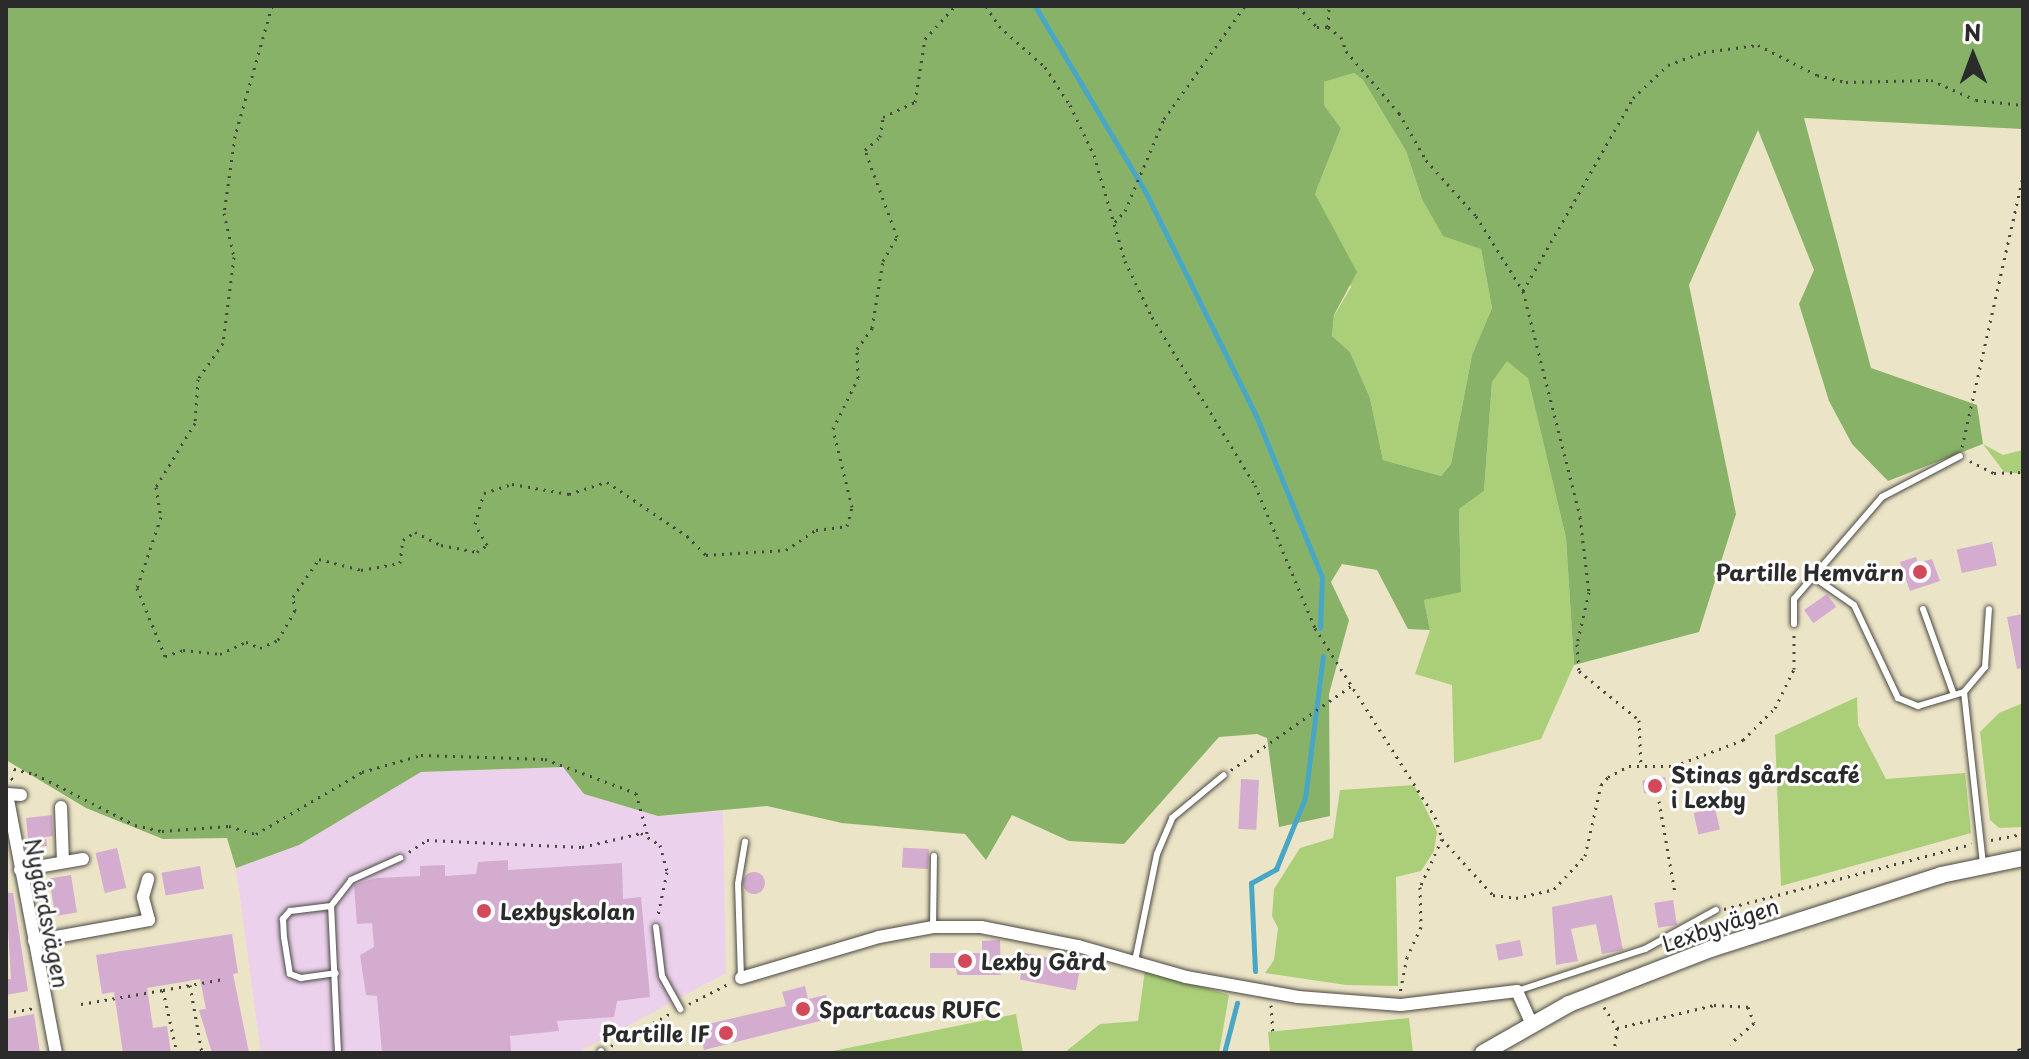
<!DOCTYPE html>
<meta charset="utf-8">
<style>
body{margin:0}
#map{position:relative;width:2029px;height:1059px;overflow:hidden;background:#ece4c6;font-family:"Playpen Sans",sans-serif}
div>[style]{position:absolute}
.built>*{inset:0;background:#ebd1eb}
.green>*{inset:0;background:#abcf78}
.forest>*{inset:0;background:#88b268}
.stream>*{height:5px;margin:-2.5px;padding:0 2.5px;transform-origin:2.5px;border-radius:2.5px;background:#48a7c7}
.building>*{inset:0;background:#d4acd0;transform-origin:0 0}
.round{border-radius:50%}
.path>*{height:3px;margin-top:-1.5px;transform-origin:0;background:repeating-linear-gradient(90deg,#484742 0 2px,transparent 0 8px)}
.roads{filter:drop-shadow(0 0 2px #484742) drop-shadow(0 0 2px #484742)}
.service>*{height:6px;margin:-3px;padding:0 3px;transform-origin:3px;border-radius:3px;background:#fff}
.minor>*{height:12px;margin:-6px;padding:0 6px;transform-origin:6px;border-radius:6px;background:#fff}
.tertiary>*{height:16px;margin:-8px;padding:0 8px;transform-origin:8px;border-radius:8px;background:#fff}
.rail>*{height:8px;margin-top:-4px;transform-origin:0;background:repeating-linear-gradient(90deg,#fff 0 15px,#2b2b2b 0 30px);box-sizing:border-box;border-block:2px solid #2b2b2b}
.dots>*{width:22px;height:22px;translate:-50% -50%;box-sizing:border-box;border:4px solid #fff;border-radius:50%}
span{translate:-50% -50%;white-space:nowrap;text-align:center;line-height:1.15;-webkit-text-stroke:6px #fff;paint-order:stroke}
.poi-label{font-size:22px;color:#2b2b2b;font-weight:700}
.right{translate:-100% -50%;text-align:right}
.left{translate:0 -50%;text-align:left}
.street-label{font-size:22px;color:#2b2b2b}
.frame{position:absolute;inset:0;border:8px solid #2b2b2b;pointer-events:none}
.north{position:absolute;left:1933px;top:16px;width:80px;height:80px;-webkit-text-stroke:6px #fff;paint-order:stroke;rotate:359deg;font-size:22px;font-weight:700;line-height:32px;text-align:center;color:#2b2b2b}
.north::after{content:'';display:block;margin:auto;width:28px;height:36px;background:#2b2b2b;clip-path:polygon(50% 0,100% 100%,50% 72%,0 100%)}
</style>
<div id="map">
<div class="built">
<i style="clip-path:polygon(563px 767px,584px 794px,658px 816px,723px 811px,726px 973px,577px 1053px,261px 1053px,236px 868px,299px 845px,420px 772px)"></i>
</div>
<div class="green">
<i style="clip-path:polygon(1354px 73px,1363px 80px,1406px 151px,1422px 199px,1481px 249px,1492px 308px,1472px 355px,1451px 464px,1441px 476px,1383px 460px,1370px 398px,1350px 352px,1332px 336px,1334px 316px,1351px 287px,1315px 194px,1341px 128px,1324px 105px,1324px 82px)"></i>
<i style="clip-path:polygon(1507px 360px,1528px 377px,1566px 538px,1574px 665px,1541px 739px,1454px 763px,1452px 685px,1415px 674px,1430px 630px,1424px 600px,1461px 591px,1459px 509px,1484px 491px,1492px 381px)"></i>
<i style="clip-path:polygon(1983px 444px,2003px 455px,2023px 450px,2023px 474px,2004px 472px)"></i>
<i style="clip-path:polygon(1857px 697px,1858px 725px,1886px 779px,1965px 773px,1971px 833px,1781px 886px,1775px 735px)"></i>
<i style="clip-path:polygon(2023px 703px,2023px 827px,1999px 828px,1990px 820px,1980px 732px,1999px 713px)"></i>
<i style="clip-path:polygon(1414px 785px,1437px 832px,1434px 851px,1421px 871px,1396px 877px,1398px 986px,1346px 985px,1265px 973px,1274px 960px,1278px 928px,1272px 916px,1274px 889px,1300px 848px,1333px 838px,1340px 790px)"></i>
<i style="clip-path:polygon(1145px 970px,1229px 995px,1219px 1053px,1064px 1053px,1100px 1024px,1138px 1021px)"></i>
<i style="clip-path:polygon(1016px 1014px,1023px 1053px,823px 1053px)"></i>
<i style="clip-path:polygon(1409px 1018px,1413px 1053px,1270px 1053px,1268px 1032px)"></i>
</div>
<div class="forest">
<i style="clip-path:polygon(evenodd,6px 6px,2023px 6px,2023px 129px,1804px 118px,1871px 368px,1977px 405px,1983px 444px,1888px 481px,1852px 444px,1829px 401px,1799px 304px,1814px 270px,1758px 130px,1689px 285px,1736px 514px,1699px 632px,1574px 665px,1566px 538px,1528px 378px,1507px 361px,1492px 382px,1484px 491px,1459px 509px,1461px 592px,1424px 600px,1430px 630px,1408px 629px,1377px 570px,1342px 564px,1331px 582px,1349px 620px,1329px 694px,1330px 816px,1279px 827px,1267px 738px,1257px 734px,1219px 737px,1124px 844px,1069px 841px,1012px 815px,986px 860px,965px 834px,842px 823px,767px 806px,658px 816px,584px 794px,563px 767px,421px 772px,299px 845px,236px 868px,227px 838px,163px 839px,86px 808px,6px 760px,6px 6px,1354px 73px,1363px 80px,1406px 151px,1422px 199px,1443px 236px,1481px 249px,1492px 308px,1472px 355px,1451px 464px,1441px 476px,1383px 460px,1370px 398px,1350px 352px,1332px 336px,1334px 315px,1357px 272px,1315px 194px,1341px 128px,1324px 105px,1324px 82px,1354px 73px)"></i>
</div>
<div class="stream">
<i style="left:1035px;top:6px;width:217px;rotate:59.3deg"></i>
<i style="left:1146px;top:193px;width:251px;rotate:63.7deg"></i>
<i style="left:1257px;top:418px;width:172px;rotate:67.8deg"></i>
<i style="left:1322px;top:577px;width:51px;rotate:92.2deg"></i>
<i style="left:1255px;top:971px;width:88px;rotate:-92.6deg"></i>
<i style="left:1251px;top:883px;width:29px;rotate:-29deg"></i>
<i style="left:1276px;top:869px;width:77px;rotate:-67.8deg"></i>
<i style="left:1305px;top:798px;width:143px;rotate:-82.8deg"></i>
<i style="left:1224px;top:1053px;width:52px;rotate:-75.4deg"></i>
</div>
<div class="building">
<i style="left:1992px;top:542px;width:24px;height:36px;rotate:78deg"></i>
<i style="clip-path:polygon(1916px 557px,1918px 563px,1932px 559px,1940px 581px,1910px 591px,1900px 562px)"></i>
<i style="left:1827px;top:594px;width:16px;height:28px;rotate:55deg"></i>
<i style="clip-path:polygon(2023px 614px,2023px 668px,2017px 669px,2007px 617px)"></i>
<i style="left:1665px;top:777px;width:13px;height:23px;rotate:81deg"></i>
<i style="left:1241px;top:779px;width:18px;height:50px;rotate:3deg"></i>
<i style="left:1715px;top:808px;width:22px;height:22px;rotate:77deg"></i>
<i style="clip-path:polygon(52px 815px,53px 836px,46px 837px,47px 846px,29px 848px,26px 818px)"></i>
<i style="left:117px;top:848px;width:41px;height:22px;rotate:77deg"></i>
<i style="left:929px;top:849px;width:20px;height:26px;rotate:93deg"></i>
<i style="clip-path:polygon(508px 860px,508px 870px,622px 863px,623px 899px,641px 897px,650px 997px,617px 1001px,614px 1017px,557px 1021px,559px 1031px,510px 1036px,511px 1051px,382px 1053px,377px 996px,366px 995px,360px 955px,374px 947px,372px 923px,357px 924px,354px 885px,376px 878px,420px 876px,420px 866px,445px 865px,445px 876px,476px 874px,478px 862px)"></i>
<i style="left:200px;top:866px;width:23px;height:39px;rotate:80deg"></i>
<i class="round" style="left:743px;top:872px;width:22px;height:22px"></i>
<i style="left:71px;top:875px;width:38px;height:22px;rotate:81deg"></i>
<i style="clip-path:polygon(6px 893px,13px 893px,28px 991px,6px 995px,6px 979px,11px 979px)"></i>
<i style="clip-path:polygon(1612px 895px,1623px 950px,1602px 954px,1596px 924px,1571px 929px,1578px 961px,1556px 965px,1552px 907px)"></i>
<i style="left:1673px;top:900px;width:25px;height:19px;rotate:81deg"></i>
<i style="clip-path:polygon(232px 934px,238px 973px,233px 974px,249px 1053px,212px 1053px,199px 1010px,206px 1009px,200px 979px,147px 988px,153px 1028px,167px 1026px,171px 1053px,123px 1053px,114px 992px,102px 994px,96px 955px)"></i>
<i style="clip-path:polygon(1000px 940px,1001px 975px,957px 975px,956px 968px,930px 968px,930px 953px,982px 953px,982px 941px)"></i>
<i style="left:1520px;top:940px;width:16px;height:25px;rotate:79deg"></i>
<i style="left:1025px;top:953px;width:57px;height:27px;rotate:11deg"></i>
<i style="clip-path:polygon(805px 986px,808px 999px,826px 995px,832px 1018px,704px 1050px,699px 1026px,786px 1006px,782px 992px)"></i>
<i style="clip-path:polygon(34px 1014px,40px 1053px,6px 1053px,6px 1019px)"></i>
</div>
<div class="path">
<i style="left:272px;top:6px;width:135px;rotate:105.9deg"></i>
<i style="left:235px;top:136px;width:78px;rotate:98.1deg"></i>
<i style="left:224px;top:213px;width:45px;rotate:77.2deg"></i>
<i style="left:234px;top:257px;width:87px;rotate:97.3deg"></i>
<i style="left:223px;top:343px;width:44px;rotate:124.8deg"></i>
<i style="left:198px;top:379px;width:44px;rotate:93.9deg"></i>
<i style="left:195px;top:423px;width:75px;rotate:121.4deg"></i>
<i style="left:156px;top:487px;width:30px;rotate:81deg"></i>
<i style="left:161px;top:517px;width:75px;rotate:108.7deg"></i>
<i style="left:137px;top:588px;width:74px;rotate:67.6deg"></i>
<i style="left:165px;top:656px;width:19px;rotate:-18deg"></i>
<i style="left:183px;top:650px;width:37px;rotate:6deg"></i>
<i style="left:220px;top:654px;width:29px;rotate:-25deg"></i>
<i style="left:246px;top:642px;width:15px;rotate:23deg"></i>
<i style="left:260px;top:648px;width:20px;rotate:-24deg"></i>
<i style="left:278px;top:640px;width:34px;rotate:-60deg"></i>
<i style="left:295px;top:611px;width:14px;rotate:-98deg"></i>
<i style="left:293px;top:597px;width:46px;rotate:-55.6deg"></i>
<i style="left:319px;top:559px;width:43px;rotate:14.7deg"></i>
<i style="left:361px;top:570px;width:40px;rotate:-10deg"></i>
<i style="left:400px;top:563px;width:23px;rotate:-83deg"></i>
<i style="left:403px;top:540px;width:14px;rotate:-34deg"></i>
<i style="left:415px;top:532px;width:29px;rotate:27deg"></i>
<i style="left:441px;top:545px;width:37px;rotate:11deg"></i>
<i style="left:477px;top:552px;width:12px;rotate:-35deg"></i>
<i style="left:487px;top:545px;width:24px;rotate:-120deg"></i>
<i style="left:475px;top:524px;width:32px;rotate:-74deg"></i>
<i style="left:484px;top:493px;width:29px;rotate:-18deg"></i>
<i style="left:512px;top:484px;width:58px;rotate:10deg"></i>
<i style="left:569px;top:494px;width:40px;rotate:-18deg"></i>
<i style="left:607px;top:482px;width:97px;rotate:34deg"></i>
<i style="left:687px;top:536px;width:27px;rotate:45deg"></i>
<i style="left:706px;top:555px;width:80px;rotate:-3.6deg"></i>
<i style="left:786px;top:550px;width:36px;rotate:-34deg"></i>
<i style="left:816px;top:530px;width:31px;rotate:-7deg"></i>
<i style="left:847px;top:526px;width:20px;rotate:-75deg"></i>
<i style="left:852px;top:507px;width:80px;rotate:-103.7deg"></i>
<i style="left:833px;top:429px;width:57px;rotate:-63.9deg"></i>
<i style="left:858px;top:378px;width:29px;rotate:-92deg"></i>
<i style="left:857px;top:349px;width:26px;rotate:-54deg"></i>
<i style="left:872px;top:328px;width:68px;rotate:-80.7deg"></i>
<i style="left:883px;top:261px;width:28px;rotate:-60deg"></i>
<i style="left:897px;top:237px;width:93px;rotate:-110.2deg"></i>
<i style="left:865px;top:150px;width:20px;rotate:-41deg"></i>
<i style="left:880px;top:137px;width:20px;rotate:-81deg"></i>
<i style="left:883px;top:117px;width:35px;rotate:-25deg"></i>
<i style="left:915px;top:102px;width:64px;rotate:-81deg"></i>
<i style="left:925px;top:39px;width:45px;rotate:-47.7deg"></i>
<i style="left:986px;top:6px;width:24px;rotate:57deg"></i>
<i style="left:999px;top:26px;width:62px;rotate:41.7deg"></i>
<i style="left:1045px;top:67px;width:45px;rotate:56.7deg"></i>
<i style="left:1070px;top:105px;width:55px;rotate:64.4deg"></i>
<i style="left:1094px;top:155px;width:110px;rotate:73.7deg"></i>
<i style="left:1125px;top:261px;width:62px;rotate:64.3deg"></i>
<i style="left:1152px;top:317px;width:197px;rotate:58.5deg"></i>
<i style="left:1255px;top:485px;width:155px;rotate:67.2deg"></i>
<i style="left:1315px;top:628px;width:224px;rotate:57.6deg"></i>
<i style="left:1435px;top:817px;width:23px;rotate:72deg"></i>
<i style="left:1442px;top:839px;width:53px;rotate:114.6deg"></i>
<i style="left:1420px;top:887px;width:40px;rotate:88.6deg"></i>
<i style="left:1421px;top:927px;width:33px;rotate:115deg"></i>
<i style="left:1407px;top:957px;width:38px;rotate:101deg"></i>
<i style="left:1298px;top:6px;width:28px;rotate:48deg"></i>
<i style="left:1317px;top:27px;width:11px"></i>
<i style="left:1328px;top:27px;width:16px;rotate:38deg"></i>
<i style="left:1341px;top:37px;width:15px;rotate:70deg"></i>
<i style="left:1346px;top:51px;width:82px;rotate:49.5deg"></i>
<i style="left:1399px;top:113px;width:54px;rotate:60.1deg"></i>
<i style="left:1426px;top:160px;width:75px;rotate:48.2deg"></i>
<i style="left:1476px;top:216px;width:89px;rotate:57.9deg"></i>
<i style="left:1523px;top:291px;width:233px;rotate:75.8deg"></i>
<i style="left:1580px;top:517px;width:76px;rotate:83.2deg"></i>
<i style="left:1589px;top:592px;width:53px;rotate:103deg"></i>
<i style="left:1577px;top:644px;width:27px;rotate:86deg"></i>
<i style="left:1579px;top:671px;width:77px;rotate:39.2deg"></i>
<i style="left:1639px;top:720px;width:47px;rotate:87.6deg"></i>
<i style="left:1328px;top:27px;width:21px;rotate:-87deg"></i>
<i style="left:1115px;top:222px;width:15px;rotate:-48deg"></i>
<i style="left:1125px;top:211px;width:100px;rotate:-67deg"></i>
<i style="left:1164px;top:119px;width:139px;rotate:-54.4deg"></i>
<i style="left:1523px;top:291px;width:222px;rotate:-60.3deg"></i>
<i style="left:1633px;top:98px;width:48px;rotate:-43.3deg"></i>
<i style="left:1668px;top:65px;width:38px;rotate:-20deg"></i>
<i style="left:1704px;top:52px;width:54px;rotate:-7.4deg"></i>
<i style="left:1758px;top:45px;width:66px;rotate:27deg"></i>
<i style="left:1817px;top:75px;width:30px;rotate:14deg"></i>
<i style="left:1846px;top:82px;width:85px;rotate:-1.3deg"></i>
<i style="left:1931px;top:80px;width:49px;rotate:24deg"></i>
<i style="left:1976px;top:100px;width:47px;rotate:6.1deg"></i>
<i style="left:1962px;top:447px;width:278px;rotate:-77.3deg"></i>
<i style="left:1970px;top:461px;width:27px;rotate:27deg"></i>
<i style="left:1994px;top:473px;width:29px;rotate:-2deg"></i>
<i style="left:6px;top:767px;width:30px;rotate:14deg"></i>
<i style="left:35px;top:774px;width:112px;rotate:27deg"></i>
<i style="left:135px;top:825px;width:28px;rotate:13deg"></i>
<i style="left:162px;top:831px;width:67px;rotate:-4.3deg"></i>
<i style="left:229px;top:826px;width:28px;rotate:17deg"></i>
<i style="left:256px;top:834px;width:123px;rotate:-30.3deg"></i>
<i style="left:362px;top:772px;width:61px;rotate:-16.1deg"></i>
<i style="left:421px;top:755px;width:124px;rotate:1.8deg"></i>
<i style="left:545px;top:759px;width:97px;rotate:20.5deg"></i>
<i style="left:636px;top:793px;width:46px;rotate:74.7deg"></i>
<i style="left:1231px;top:770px;width:146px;rotate:-35deg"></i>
<i style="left:6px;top:772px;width:12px;rotate:48deg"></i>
<i style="left:1659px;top:801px;width:93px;rotate:80.1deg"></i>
<i style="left:1442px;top:839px;width:76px;rotate:47.7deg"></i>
<i style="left:1493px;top:895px;width:23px;rotate:7deg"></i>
<i style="left:1516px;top:898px;width:39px;rotate:-13deg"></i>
<i style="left:1554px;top:889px;width:45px;rotate:-46.8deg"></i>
<i style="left:1585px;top:856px;width:73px;rotate:-77.3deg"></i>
<i style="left:1601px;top:785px;width:11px;rotate:-49deg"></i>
<i style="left:1608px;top:777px;width:24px;rotate:-28deg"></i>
<i style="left:1629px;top:766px;width:45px"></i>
<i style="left:1674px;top:766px;width:74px;rotate:-20.6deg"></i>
<i style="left:1743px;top:740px;width:45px;rotate:-45deg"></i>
<i style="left:1775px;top:708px;width:43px;rotate:-64deg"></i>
<i style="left:1794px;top:669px;width:34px;rotate:-90deg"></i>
<i style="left:1991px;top:840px;width:33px;rotate:-11deg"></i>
<i style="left:409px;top:852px;width:22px;rotate:-34deg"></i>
<i style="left:427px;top:840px;width:155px;rotate:2.6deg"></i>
<i style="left:582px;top:847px;width:61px;rotate:-13.3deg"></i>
<i style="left:641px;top:833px;width:22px;rotate:32deg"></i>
<i style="left:660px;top:845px;width:28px;rotate:75deg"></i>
<i style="left:667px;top:872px;width:44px;rotate:101.8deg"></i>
<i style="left:1724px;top:909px;width:256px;rotate:-14.7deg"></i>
<i style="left:190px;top:985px;width:69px;rotate:80deg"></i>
<i style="left:163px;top:990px;width:61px;rotate:-10.4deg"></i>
<i style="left:81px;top:1004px;width:83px;rotate:-9.7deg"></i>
<i style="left:163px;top:990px;width:65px;rotate:77.5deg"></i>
<i style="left:689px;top:1004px;width:44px;rotate:-27.1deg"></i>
<i style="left:1271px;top:1005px;width:27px;rotate:86deg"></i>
<i style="left:1604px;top:1007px;width:25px;rotate:58deg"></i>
<i style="left:1617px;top:1028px;width:25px;rotate:97deg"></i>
<i style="left:6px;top:1013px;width:28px;rotate:-10deg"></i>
<i style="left:1617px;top:1028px;width:100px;rotate:-13.3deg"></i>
<i style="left:1714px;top:1005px;width:34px;rotate:3deg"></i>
<i style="left:1748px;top:1007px;width:17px;rotate:69deg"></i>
<i style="left:1754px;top:1023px;width:32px;rotate:139deg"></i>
<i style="left:611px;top:1046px;width:68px;rotate:-28.8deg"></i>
</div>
<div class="roads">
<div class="service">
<i style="left:1812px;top:576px;width:51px;rotate:34.6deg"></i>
<i style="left:1854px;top:605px;width:103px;rotate:64.7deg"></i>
<i style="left:1898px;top:698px;width:22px;rotate:22deg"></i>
<i style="left:1918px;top:706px;width:48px;rotate:-16.9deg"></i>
<i style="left:1923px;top:609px;width:91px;rotate:70.2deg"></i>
<i style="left:1794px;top:624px;width:25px;rotate:-90deg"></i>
<i style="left:1794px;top:599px;width:135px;rotate:-49.2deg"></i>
<i style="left:1882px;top:497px;width:88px;rotate:-27.7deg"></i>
<i style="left:1983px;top:864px;width:173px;rotate:-96.3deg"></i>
<i style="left:1964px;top:692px;width:33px;rotate:-50deg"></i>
<i style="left:1985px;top:667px;width:58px;rotate:-86.1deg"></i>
<i style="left:331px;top:906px;width:41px;rotate:173deg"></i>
<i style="left:290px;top:911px;width:11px;rotate:131deg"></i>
<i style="left:283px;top:919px;width:18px;rotate:87deg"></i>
<i style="left:284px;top:937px;width:37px;rotate:81deg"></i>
<i style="left:290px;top:974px;width:12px;rotate:20deg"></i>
<i style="left:301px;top:978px;width:35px;rotate:-8deg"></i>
<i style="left:656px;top:927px;width:49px;rotate:83deg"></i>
<i style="left:662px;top:976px;width:38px;rotate:61deg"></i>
<i style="left:933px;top:927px;width:71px;rotate:-89.2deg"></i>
<i style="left:1135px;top:961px;width:109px;rotate:-78.4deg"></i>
<i style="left:1157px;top:854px;width:39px;rotate:-67deg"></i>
<i style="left:1172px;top:818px;width:67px;rotate:-39.6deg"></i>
<i style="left:741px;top:978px;width:94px;rotate:-91.8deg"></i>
<i style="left:738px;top:884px;width:43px;rotate:-80.5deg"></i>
<i style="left:1517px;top:991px;width:135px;rotate:-18.2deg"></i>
<i style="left:1645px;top:949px;width:81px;rotate:-28.8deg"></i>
<i style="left:601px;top:1051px;width:2px;rotate:63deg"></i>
<i style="left:338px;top:1053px;width:147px;rotate:-92.7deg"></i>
<i style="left:331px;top:906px;width:33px;rotate:-52deg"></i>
<i style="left:351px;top:880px;width:54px;rotate:-24.2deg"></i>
</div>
<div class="minor">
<i style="left:21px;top:795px;width:14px;rotate:-176deg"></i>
<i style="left:7px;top:794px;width:264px;rotate:79.3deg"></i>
<i style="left:61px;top:807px;width:54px;rotate:87.9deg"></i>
<i style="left:20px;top:870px;width:64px;rotate:-9.9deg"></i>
<i style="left:34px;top:941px;width:117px;rotate:-10.3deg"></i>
<i style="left:149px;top:920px;width:24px;rotate:-105deg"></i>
<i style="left:143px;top:897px;width:19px;rotate:-74deg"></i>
<i style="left:741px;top:978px;width:144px;rotate:-16.5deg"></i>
<i style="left:879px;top:937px;width:55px;rotate:-10.5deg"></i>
<i style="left:933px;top:927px;width:48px"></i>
<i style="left:981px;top:927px;width:99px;rotate:11.1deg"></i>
<i style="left:1078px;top:946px;width:112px;rotate:16deg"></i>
<i style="left:1186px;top:977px;width:114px;rotate:10.1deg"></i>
<i style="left:1298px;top:997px;width:103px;rotate:4.4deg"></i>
<i style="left:1401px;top:1005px;width:117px;rotate:-6.9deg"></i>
<i style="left:1517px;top:991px;width:36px;rotate:66deg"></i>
</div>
<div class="tertiary">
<i style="left:1483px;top:1053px;width:99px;rotate:-29.7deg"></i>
<i style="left:1569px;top:1004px;width:152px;rotate:-21.2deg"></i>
<i style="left:1711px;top:949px;width:242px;rotate:-17.8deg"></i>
<i style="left:1941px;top:875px;width:84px;rotate:-11.7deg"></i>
</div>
</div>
<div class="rail">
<i style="left:2018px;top:1053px;width:5px;rotate:-11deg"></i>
</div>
<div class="dots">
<i style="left:1920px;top:572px;background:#d1495b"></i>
<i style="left:1655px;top:786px;background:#d1495b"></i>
<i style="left:484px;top:911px;background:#d1495b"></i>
<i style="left:965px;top:961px;background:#d1495b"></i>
<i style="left:803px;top:1009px;background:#d1495b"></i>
<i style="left:726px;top:1033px;background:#d1495b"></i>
</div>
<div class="poi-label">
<span class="right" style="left:1904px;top:572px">Partille Hemvärn</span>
<span class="left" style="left:1671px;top:786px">Stinas gårdscafé<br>i Lexby</span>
<span class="left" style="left:500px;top:911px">Lexbyskolan</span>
<span class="left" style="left:981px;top:961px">Lexby Gård</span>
<span class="left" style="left:819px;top:1009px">Spartacus RUFC</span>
<span class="right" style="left:710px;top:1033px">Partille IF</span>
</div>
<div class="street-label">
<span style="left:48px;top:913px;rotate:79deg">Nygårdsvägen</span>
<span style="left:1720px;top:924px;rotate:-19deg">Lexbyvägen</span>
</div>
<div class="frame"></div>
<div class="north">N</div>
</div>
